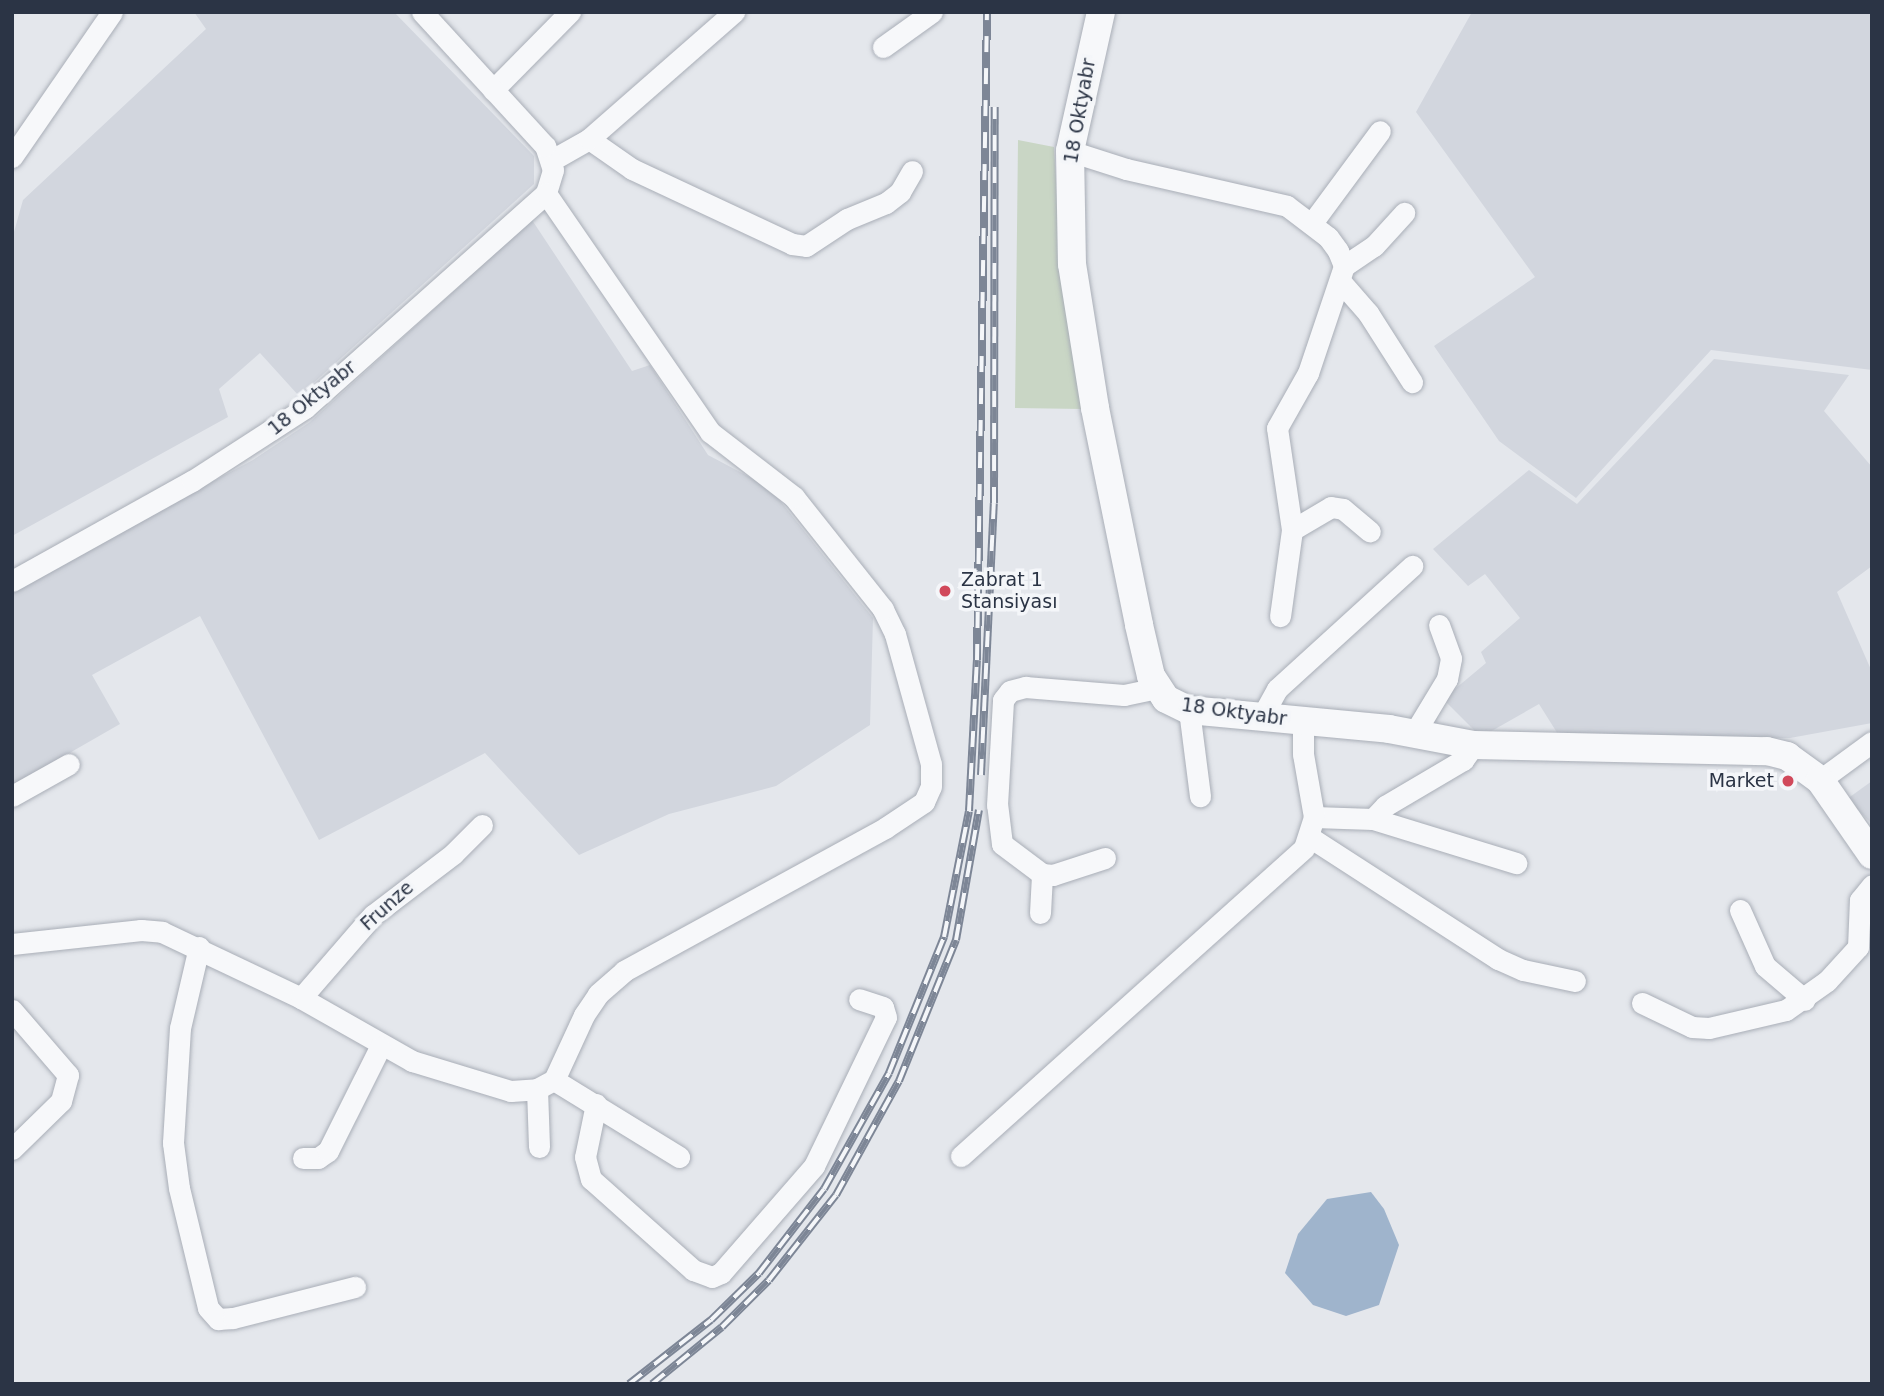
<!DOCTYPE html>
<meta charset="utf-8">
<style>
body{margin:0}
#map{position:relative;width:1884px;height:1396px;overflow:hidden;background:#e4e7ec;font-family:"DejaVu Sans",sans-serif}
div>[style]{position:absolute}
.built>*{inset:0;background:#d2d6de}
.green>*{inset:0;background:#c9d6c5}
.water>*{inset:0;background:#9fb4cc}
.roads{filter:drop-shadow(0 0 2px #a9aeb7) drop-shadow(0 0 2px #a9aeb7)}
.minor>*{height:21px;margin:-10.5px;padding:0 10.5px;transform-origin:10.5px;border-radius:10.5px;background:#f7f8fa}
.tertiary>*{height:28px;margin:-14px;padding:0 14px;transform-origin:14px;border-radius:14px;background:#f7f8fa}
.rail>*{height:8px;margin-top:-4px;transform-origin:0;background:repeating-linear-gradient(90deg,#f4f6f9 0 16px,#7d8696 0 32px);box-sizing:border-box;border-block:2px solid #7d8696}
.dots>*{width:19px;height:19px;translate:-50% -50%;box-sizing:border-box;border:4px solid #f4f6f9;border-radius:50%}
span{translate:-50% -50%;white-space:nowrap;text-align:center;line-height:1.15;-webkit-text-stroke:7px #f4f6f9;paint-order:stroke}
.street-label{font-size:19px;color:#2b3445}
.poi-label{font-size:19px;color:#2b3445}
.left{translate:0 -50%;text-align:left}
.right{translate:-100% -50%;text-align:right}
.frame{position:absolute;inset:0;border:14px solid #2b3445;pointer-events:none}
</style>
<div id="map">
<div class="built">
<i style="clip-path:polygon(194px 12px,394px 12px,534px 156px,534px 184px,299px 396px,260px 353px,219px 389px,228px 417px,12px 536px,12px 239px,23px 200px,206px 29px)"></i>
<i style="clip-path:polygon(1472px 12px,1872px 12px,1872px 370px,1711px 350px,1576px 498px,1499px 441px,1434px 346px,1535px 277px,1416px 112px)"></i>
<i style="clip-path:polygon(532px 220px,632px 371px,650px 365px,708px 455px,770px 488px,873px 618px,870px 725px,776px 786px,669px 814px,579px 855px,485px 753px,319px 840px,200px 616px,92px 675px,120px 724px,12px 786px,12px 588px,253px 460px,310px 422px)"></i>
<i style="clip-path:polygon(1714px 359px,1849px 375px,1824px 411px,1872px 467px,1872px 566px,1837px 592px,1872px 672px,1872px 723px,1790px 738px,1561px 739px,1539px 704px,1481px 737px,1443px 699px,1486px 663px,1481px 652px,1520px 618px,1485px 574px,1468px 586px,1433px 549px,1529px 470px,1577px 504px)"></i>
<i style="clip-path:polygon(1872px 781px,1872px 824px,1847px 799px)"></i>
</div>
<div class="green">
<i style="clip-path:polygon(1018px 140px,1054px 147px,1062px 280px,1083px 409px,1015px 408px)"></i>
</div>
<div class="water">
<i style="clip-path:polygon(1371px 1192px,1384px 1209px,1399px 1245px,1379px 1305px,1346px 1316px,1313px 1305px,1285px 1273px,1298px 1234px,1327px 1199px)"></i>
</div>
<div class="roads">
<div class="minor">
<i style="left:883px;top:47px;width:60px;rotate:-35.5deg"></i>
<i style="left:493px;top:90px;width:110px;rotate:-45.4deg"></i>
<i style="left:589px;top:139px;width:52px;rotate:34.9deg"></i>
<i style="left:632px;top:169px;width:177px;rotate:25.1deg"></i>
<i style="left:792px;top:244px;width:14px;rotate:8deg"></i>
<i style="left:806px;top:246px;width:49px;rotate:-33.4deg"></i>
<i style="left:847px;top:219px;width:42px;rotate:-22.3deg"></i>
<i style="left:886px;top:203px;width:18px;rotate:-38deg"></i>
<i style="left:900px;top:192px;width:24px;rotate:-60deg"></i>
<i style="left:1070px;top:151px;width:59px;rotate:17.8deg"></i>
<i style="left:1126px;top:169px;width:165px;rotate:12.9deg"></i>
<i style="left:1287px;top:206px;width:51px;rotate:37.1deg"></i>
<i style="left:1328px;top:237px;width:17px;rotate:54deg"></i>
<i style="left:1338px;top:251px;width:16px;rotate:68deg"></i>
<i style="left:1344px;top:266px;width:113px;rotate:108.6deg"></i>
<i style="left:1308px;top:373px;width:63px;rotate:119.4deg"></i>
<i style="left:1277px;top:428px;width:103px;rotate:81.6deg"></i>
<i style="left:1292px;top:530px;width:87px;rotate:97.9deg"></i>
<i style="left:12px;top:157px;width:176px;rotate:-55.4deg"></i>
<i style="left:552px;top:160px;width:43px;rotate:-29.6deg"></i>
<i style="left:589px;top:139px;width:193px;rotate:-41.2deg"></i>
<i style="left:1312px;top:223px;width:114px;rotate:-53.5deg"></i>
<i style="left:1344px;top:266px;width:36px;rotate:-34deg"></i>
<i style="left:1374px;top:246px;width:45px;rotate:-47.7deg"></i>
<i style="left:1340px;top:281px;width:43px;rotate:48.8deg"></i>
<i style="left:1368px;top:313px;width:82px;rotate:57.5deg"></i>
<i style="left:1292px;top:530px;width:45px;rotate:-30.5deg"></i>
<i style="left:1331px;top:507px;width:12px;rotate:9deg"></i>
<i style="left:1343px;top:509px;width:35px;rotate:40deg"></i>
<i style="left:12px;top:581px;width:206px;rotate:-29.1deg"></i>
<i style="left:192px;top:481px;width:135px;rotate:-32.9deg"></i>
<i style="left:305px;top:408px;width:323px;rotate:-41.7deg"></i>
<i style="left:546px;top:193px;width:24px;rotate:-73deg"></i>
<i style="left:553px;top:170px;width:25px;rotate:-108deg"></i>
<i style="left:545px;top:146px;width:182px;rotate:-132.5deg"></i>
<i style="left:1189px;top:710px;width:87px;rotate:82.7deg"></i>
<i style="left:1261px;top:718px;width:33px;rotate:-61deg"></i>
<i style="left:1277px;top:689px;width:183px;rotate:-42.3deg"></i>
<i style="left:1415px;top:732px;width:62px;rotate:-58.9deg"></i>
<i style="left:1447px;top:679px;width:21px;rotate:-79deg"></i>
<i style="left:1451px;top:658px;width:35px;rotate:-110deg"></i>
<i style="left:1820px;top:780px;width:64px;rotate:-36.2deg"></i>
<i style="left:12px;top:796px;width:65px;rotate:-29.3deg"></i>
<i style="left:1314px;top:817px;width:59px;rotate:1.9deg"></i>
<i style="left:1373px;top:819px;width:150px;rotate:17.1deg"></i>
<i style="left:1373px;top:819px;width:18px;rotate:-47deg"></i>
<i style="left:1385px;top:806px;width:91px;rotate:-30.5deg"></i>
<i style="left:1463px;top:760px;width:19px;rotate:-54deg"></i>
<i style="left:1311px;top:838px;width:223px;rotate:32.9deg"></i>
<i style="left:1498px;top:959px;width:27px;rotate:24deg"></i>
<i style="left:1523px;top:970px;width:53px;rotate:11.9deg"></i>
<i style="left:1105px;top:858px;width:55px;rotate:161.9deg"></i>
<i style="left:1053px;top:875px;width:11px;rotate:-175deg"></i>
<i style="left:1042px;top:874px;width:50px;rotate:-143.1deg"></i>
<i style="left:1002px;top:844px;width:39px;rotate:-97deg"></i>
<i style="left:997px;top:805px;width:105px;rotate:-86.7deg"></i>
<i style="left:1003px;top:700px;width:11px;rotate:-52deg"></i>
<i style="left:1010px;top:691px;width:16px;rotate:-15deg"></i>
<i style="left:1025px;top:687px;width:99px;rotate:4.6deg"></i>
<i style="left:1124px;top:695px;width:34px;rotate:-12deg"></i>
<i style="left:1740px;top:910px;width:61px;rotate:65.9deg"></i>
<i style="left:1765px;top:966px;width:52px;rotate:40.4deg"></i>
<i style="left:1040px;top:913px;width:39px;rotate:-87deg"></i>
<i style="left:12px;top:944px;width:130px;rotate:-6.2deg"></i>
<i style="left:141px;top:930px;width:21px;rotate:5deg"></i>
<i style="left:162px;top:932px;width:154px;rotate:25.4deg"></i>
<i style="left:301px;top:998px;width:128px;rotate:29.6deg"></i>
<i style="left:412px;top:1061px;width:103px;rotate:16.9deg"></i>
<i style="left:511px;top:1091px;width:26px;rotate:-4deg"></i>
<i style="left:537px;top:1089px;width:19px;rotate:-28deg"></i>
<i style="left:554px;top:1080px;width:72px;rotate:-65.2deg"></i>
<i style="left:584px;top:1015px;width:25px;rotate:-56deg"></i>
<i style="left:598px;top:994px;width:35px;rotate:-41deg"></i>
<i style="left:624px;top:971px;width:298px;rotate:-28.7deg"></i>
<i style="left:885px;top:828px;width:47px;rotate:-33.7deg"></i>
<i style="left:924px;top:802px;width:17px;rotate:-66deg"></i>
<i style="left:931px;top:786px;width:22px;rotate:-90deg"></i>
<i style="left:931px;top:764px;width:135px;rotate:-105.5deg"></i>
<i style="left:895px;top:634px;width:28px;rotate:-116deg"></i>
<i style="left:883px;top:609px;width:143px;rotate:-128.5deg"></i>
<i style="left:794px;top:497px;width:106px;rotate:-142.3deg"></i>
<i style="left:710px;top:432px;width:290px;rotate:-124.5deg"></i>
<i style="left:199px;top:947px;width:83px;rotate:103.2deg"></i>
<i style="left:180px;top:1028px;width:115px;rotate:93.5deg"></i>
<i style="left:173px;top:1143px;width:45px;rotate:82.4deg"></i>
<i style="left:179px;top:1188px;width:123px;rotate:76.4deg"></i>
<i style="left:208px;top:1308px;width:15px;rotate:48deg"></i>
<i style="left:218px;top:1319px;width:15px;rotate:-4deg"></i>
<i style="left:233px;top:1318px;width:126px;rotate:-14.3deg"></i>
<i style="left:301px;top:998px;width:110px;rotate:-49.1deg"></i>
<i style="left:373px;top:915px;width:101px;rotate:-37.3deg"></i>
<i style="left:453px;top:854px;width:41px;rotate:-45deg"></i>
<i style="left:1642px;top:1003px;width:55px;rotate:25.6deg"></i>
<i style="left:1692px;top:1027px;width:17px;rotate:3deg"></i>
<i style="left:1709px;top:1028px;width:79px;rotate:-13.2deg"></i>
<i style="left:1786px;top:1010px;width:50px;rotate:-35.3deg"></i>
<i style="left:1827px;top:981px;width:46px;rotate:-47.6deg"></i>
<i style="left:1858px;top:947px;width:47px;rotate:-87.6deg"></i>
<i style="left:1860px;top:900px;width:19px;rotate:-51deg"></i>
<i style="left:12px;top:1010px;width:86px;rotate:49.3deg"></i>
<i style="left:68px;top:1075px;width:27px;rotate:105deg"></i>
<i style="left:61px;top:1101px;width:69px;rotate:135.6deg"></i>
<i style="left:554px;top:1080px;width:147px;rotate:31.6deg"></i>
<i style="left:537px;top:1089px;width:58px;rotate:88deg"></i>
<i style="left:596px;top:1104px;width:54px;rotate:101.7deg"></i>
<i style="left:585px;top:1157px;width:23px;rotate:75deg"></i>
<i style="left:591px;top:1179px;width:137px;rotate:41.7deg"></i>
<i style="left:693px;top:1270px;width:20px;rotate:20deg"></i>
<i style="left:712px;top:1277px;width:10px;rotate:-24deg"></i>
<i style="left:721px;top:1273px;width:142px;rotate:-49deg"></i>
<i style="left:814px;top:1166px;width:165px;rotate:-64.2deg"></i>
<i style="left:886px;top:1017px;width:10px;rotate:-107deg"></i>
<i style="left:883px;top:1007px;width:25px;rotate:-162deg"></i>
<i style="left:961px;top:1156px;width:461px;rotate:-41.9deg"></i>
<i style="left:1304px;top:848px;width:33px;rotate:-72deg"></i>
<i style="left:1314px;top:817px;width:64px;rotate:-99.9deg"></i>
<i style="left:1303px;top:754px;width:32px;rotate:-90deg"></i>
<i style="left:303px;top:1158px;width:15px"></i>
<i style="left:318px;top:1158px;width:12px;rotate:-35deg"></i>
<i style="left:328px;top:1151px;width:116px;rotate:-63.4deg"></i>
</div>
<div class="tertiary">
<i style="left:1101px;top:12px;width:142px;rotate:102.6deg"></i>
<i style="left:1070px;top:151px;width:113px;rotate:89deg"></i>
<i style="left:1072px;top:264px;width:146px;rotate:80.9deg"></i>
<i style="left:1095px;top:408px;width:221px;rotate:78.5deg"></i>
<i style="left:1139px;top:625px;width:52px;rotate:76.8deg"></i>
<i style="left:1151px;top:676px;width:27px;rotate:57deg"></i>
<i style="left:1166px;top:699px;width:25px;rotate:26deg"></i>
<i style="left:1189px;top:710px;width:201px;rotate:5.4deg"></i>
<i style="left:1389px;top:729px;width:86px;rotate:10.7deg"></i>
<i style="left:1474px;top:745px;width:293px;rotate:1.2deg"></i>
<i style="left:1767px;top:751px;width:21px;rotate:14deg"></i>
<i style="left:1787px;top:756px;width:41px;rotate:36deg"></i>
<i style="left:1820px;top:780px;width:91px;rotate:55.3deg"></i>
</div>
</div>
<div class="rail">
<i style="left:981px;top:775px;width:272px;rotate:-87.3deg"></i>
<i style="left:994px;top:503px;width:396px;rotate:-89.9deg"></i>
<i style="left:629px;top:1384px;width:104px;rotate:-38deg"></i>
<i style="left:711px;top:1320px;width:67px;rotate:-44.4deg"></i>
<i style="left:759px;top:1273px;width:106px;rotate:-52.3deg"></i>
<i style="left:824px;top:1189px;width:133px;rotate:-60.7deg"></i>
<i style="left:889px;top:1073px;width:147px;rotate:-68deg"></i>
<i style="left:944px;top:937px;width:128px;rotate:-78.8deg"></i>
<i style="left:969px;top:811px;width:151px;rotate:-87deg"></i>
<i style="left:977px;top:660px;width:648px;rotate:-89.12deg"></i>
<i style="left:652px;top:1384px;width:90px;rotate:-39.2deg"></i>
<i style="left:722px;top:1327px;width:66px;rotate:-45deg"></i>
<i style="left:769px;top:1280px;width:108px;rotate:-51.8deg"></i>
<i style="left:836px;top:1195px;width:130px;rotate:-61.1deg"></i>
<i style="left:899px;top:1081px;width:152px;rotate:-68deg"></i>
<i style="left:956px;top:940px;width:132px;rotate:-80deg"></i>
</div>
<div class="dots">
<i style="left:945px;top:591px;background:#d1495b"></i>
<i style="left:1788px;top:781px;background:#d1495b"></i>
</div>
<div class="street-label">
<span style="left:1080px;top:111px;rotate:-80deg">18 Oktyabr</span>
<span style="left:312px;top:398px;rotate:-39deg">18 Oktyabr</span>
<span style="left:1234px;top:712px;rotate:8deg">18 Oktyabr</span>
<span style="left:387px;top:906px;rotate:-42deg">Frunze</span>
</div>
<div class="poi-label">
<span class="left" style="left:961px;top:591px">Zabrat 1<br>Stansiyası</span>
<span class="right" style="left:1774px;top:781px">Market</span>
</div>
<div class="frame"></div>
</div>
